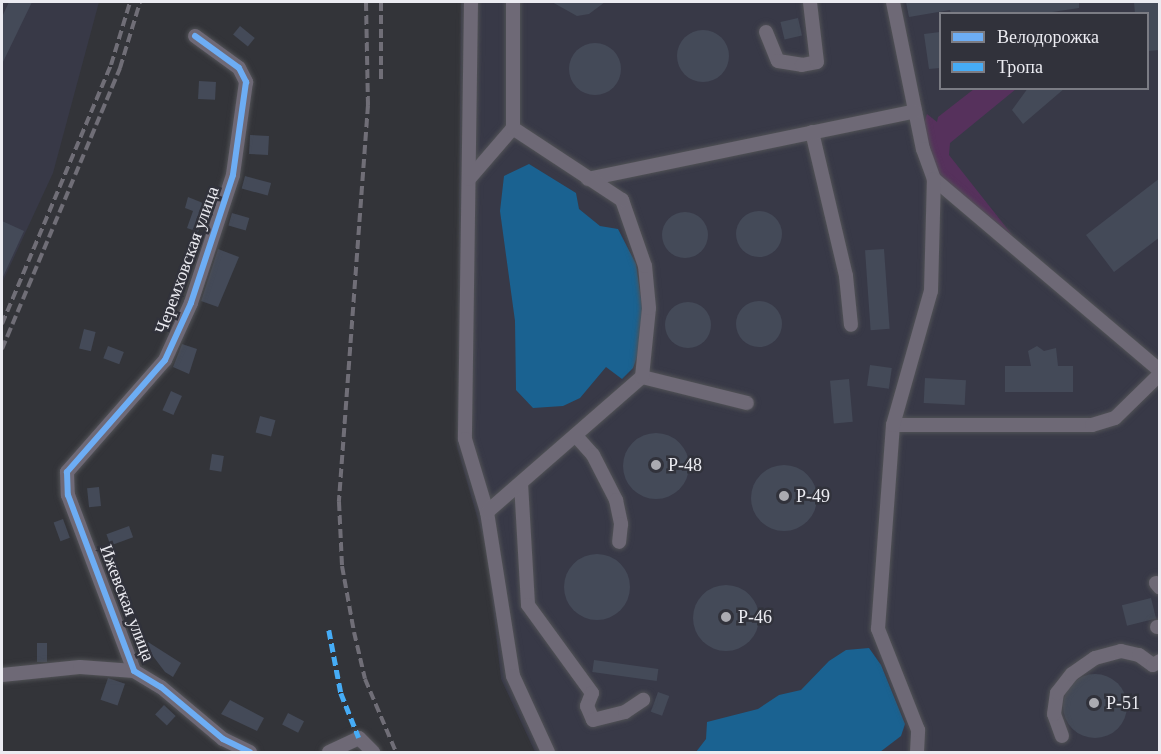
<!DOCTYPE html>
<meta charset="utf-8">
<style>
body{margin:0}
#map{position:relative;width:1161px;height:754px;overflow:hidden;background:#333439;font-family:Georgia,serif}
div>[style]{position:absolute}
.built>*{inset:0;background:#383947}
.green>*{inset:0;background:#56315c}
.water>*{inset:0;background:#1a6291}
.building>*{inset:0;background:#444a58;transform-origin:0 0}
.round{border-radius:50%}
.roads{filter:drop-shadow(0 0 2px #515256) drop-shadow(0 0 2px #515256)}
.minor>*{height:14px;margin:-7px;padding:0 7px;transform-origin:7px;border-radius:7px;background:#6e6976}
.rail>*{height:4px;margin-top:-2px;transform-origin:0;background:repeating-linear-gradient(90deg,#706e77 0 9px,transparent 0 13.5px)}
.quiet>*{height:4.5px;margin-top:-2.25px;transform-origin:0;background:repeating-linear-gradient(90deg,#46acf6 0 9px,transparent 0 13.5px)}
.cycleway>*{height:6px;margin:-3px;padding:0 3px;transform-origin:3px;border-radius:3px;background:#6dadf4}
.dots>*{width:16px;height:16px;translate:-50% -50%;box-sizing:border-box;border:3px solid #31323b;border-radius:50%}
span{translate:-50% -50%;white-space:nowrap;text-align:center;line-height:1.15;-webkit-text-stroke:5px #31323b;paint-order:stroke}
.street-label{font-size:18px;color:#ebebf1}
.poi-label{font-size:18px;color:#ebebf1}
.left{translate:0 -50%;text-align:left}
.frame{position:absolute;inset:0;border:3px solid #ebebf1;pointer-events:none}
.legend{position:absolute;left:939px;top:12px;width:210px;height:78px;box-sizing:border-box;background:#31323b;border:2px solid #7b7c84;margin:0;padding:8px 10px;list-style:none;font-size:18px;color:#ebebf1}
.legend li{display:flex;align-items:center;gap:12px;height:30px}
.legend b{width:30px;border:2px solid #7b7c84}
</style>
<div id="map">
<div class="built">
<i style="clip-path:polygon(2px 2px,99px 2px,53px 173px,2px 283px)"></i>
<i style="clip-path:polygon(evenodd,461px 2px,1159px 2px,1159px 752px,535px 752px,501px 679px,487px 551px,457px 447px,461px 2px,940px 14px,1148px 14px,1148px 88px,940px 88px,940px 14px)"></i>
</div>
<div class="green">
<i style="clip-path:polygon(974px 89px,1016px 89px,950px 143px,949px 155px,1013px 236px,939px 175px,922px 128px,927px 114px,937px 122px,938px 117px)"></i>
</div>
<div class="water">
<i style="clip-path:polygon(529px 164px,576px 193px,579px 209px,600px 226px,618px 229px,636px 264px,642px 306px,641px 346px,633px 368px,622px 379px,606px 367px,580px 398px,563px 406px,533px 408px,516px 390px,515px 321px,500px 211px,504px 176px)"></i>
<i style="clip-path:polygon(869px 648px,881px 665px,905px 724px,901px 736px,880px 752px,696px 752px,706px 739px,707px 722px,758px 709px,779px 695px,801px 690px,829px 661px,846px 650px)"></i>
</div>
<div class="building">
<i style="clip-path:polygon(9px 2px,32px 2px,2px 64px,2px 17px)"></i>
<i style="clip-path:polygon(552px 2px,605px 2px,589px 14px,577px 16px)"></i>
<i style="clip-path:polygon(906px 2px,1079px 2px,1079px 8px,1039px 14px,951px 14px,950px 10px,909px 17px)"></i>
<i style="clip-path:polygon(1134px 2px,1160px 2px,1160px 50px,1148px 51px,1148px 14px,1135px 14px)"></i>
<i style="left:798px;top:18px;width:18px;height:18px;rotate:77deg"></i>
<i style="left:240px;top:26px;width:19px;height:11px;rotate:39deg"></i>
<i class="round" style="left:677px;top:30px;width:52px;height:52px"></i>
<i style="clip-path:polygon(940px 32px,940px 68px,929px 69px,924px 34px)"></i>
<i class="round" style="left:569px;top:43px;width:52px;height:52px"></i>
<i style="left:199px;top:81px;width:17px;height:18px;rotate:3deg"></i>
<i style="clip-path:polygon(1028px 88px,1065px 88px,1023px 124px,1012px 110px)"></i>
<i style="left:250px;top:135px;width:19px;height:19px;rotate:3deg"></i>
<i style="left:245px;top:176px;width:27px;height:13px;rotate:15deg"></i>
<i style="clip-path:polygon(1160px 178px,1160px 237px,1114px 272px,1086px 235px)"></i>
<i style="clip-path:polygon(188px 197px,208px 205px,198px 232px,187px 228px,193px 211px,185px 208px)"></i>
<i class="round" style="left:736px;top:211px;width:46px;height:46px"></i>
<i class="round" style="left:662px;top:212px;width:46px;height:46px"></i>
<i style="left:232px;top:213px;width:18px;height:13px;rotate:16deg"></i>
<i style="clip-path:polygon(2px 221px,24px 231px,2px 279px)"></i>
<i style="clip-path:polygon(218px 249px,239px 257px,218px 307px,201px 301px)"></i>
<i style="left:884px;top:249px;width:80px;height:19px;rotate:86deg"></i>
<i class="round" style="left:736px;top:301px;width:46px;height:46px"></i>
<i class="round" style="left:665px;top:302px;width:46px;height:46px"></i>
<i style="left:84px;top:329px;width:12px;height:20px;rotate:14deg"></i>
<i style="clip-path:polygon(182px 344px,197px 349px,189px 374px,173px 367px)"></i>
<i style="left:108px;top:346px;width:17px;height:13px;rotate:21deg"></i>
<i style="clip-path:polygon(1037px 346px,1044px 351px,1056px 348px,1058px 366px,1073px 366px,1073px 392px,1005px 392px,1005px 366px,1031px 366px,1028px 351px)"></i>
<i style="left:870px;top:365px;width:22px;height:21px;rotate:8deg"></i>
<i style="left:925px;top:378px;width:41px;height:25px;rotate:3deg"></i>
<i style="left:849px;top:379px;width:43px;height:19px;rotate:85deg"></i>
<i style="left:171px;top:391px;width:12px;height:21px;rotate:24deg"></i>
<i style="left:260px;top:416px;width:16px;height:17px;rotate:15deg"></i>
<i class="round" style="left:623px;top:433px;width:66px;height:66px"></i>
<i style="left:212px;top:454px;width:12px;height:16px;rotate:9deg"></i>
<i class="round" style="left:751px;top:465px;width:66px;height:66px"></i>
<i style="left:99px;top:487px;width:19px;height:12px;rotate:84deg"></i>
<i style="left:63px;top:519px;width:20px;height:10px;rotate:70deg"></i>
<i style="left:129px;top:526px;width:12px;height:24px;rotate:70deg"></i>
<i class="round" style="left:564px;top:554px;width:66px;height:66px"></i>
<i class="round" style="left:693px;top:585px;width:66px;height:66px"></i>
<i style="left:1151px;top:598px;width:21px;height:30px;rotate:76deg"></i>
<i style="clip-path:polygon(137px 635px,181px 663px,173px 677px,165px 672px)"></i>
<i style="left:37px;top:643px;width:10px;height:19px"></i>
<i style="left:594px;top:660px;width:65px;height:12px;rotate:8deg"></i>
<i class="round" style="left:1063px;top:674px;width:64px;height:64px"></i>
<i style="left:108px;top:678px;width:18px;height:23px;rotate:19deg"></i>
<i style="left:658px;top:692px;width:12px;height:21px;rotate:20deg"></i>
<i style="clip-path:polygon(230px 700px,264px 718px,257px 731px,221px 714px)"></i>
<i style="left:164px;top:705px;width:16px;height:13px;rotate:43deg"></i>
<i style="left:288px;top:713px;width:18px;height:13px;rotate:27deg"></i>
</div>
<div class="roads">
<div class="minor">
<i style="left:471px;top:2px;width:437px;rotate:90.8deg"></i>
<i style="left:465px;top:439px;width:76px;rotate:73.2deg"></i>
<i style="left:487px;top:512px;width:166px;rotate:81deg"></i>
<i style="left:513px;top:676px;width:84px;rotate:65.3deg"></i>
<i style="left:893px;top:2px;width:150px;rotate:78.5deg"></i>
<i style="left:923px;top:149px;width:32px;rotate:70deg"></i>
<i style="left:934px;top:179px;width:297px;rotate:40.3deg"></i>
<i style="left:766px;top:32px;width:31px;rotate:68deg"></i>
<i style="left:778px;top:61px;width:24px;rotate:9deg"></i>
<i style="left:802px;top:65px;width:15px;rotate:-11deg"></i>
<i style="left:817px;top:62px;width:60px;rotate:-96.7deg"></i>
<i style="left:195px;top:36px;width:54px;rotate:36deg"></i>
<i style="left:239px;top:68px;width:16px;rotate:63deg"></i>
<i style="left:246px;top:82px;width:94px;rotate:98deg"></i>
<i style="left:233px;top:175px;width:135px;rotate:108.2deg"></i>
<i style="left:191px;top:303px;width:63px;rotate:114.5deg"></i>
<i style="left:165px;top:360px;width:149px;rotate:131.2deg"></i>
<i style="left:67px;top:472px;width:23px;rotate:88deg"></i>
<i style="left:68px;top:495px;width:188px;rotate:69.4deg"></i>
<i style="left:134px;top:671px;width:31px;rotate:31deg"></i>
<i style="left:161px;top:687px;width:81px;rotate:40deg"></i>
<i style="left:223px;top:739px;width:30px;rotate:26deg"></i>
<i style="left:812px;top:132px;width:148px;rotate:76.7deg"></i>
<i style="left:846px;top:276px;width:49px;rotate:84.2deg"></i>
<i style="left:469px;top:179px;width:67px;rotate:-49.2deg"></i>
<i style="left:588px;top:179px;width:334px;rotate:-11.7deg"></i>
<i style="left:642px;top:377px;width:108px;rotate:13.9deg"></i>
<i style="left:893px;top:425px;width:199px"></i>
<i style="left:1092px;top:425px;width:24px;rotate:-17deg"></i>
<i style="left:1115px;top:418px;width:63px;rotate:-44.4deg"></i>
<i style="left:576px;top:436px;width:25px;rotate:48deg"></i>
<i style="left:593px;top:455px;width:51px;rotate:62.9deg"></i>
<i style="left:616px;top:500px;width:25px;rotate:78deg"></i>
<i style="left:621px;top:524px;width:18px;rotate:96deg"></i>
<i style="left:521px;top:483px;width:122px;rotate:86.7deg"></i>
<i style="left:528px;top:605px;width:109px;rotate:54deg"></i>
<i style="left:592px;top:693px;width:14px;rotate:111deg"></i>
<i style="left:587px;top:706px;width:15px;rotate:67deg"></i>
<i style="left:593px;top:720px;width:33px;rotate:-14deg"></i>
<i style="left:625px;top:712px;width:22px;rotate:-34deg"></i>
<i style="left:487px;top:512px;width:206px;rotate:-41.1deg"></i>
<i style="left:642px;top:377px;width:69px;rotate:-84.2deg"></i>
<i style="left:649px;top:308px;width:42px;rotate:-95.4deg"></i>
<i style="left:645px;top:266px;width:70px;rotate:-109.2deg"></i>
<i style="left:622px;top:200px;width:131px;rotate:-146.6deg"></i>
<i style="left:513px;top:128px;width:126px;rotate:-90deg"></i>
<i style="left:1156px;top:583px;width:6px;rotate:51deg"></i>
<i style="left:1157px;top:627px;width:3px"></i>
<i style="left:2px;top:675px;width:78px;rotate:-5.9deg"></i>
<i style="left:80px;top:667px;width:54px;rotate:4.2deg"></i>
<i style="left:1062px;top:736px;width:23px;rotate:-110deg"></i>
<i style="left:1054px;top:714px;width:21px;rotate:-82deg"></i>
<i style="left:1057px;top:693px;width:24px;rotate:-52deg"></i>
<i style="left:1072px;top:674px;width:28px;rotate:-35deg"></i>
<i style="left:1095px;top:658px;width:27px;rotate:-15deg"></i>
<i style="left:1121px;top:651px;width:18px;rotate:13deg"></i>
<i style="left:1139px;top:655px;width:17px;rotate:36deg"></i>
<i style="left:1153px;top:665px;width:8px;rotate:-30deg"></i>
<i style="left:329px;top:752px;width:33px;rotate:-25deg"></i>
<i style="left:359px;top:738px;width:20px;rotate:45deg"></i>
<i style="left:917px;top:752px;width:22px;rotate:-87deg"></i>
<i style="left:918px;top:730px;width:109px;rotate:-111.6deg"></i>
<i style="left:878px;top:629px;width:205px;rotate:-85.8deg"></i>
<i style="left:893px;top:425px;width:139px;rotate:-74.2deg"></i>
<i style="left:931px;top:291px;width:112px;rotate:-88.5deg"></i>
</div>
</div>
<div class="rail">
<i style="left:366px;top:2px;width:103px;rotate:88.9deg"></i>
<i style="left:368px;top:105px;width:398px;rotate:94.2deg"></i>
<i style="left:339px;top:502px;width:64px;rotate:87.3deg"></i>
<i style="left:342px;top:566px;width:67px;rotate:79.7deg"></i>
<i style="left:354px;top:632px;width:48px;rotate:76.8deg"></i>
<i style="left:365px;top:679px;width:79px;rotate:67deg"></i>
<i style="left:381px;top:2px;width:78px;rotate:90deg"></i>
<i style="left:2px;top:324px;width:281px;rotate:-67.2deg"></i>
<i style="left:111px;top:65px;width:66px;rotate:-73.2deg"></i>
<i style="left:2px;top:349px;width:305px;rotate:-67.2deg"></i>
<i style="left:120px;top:68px;width:69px;rotate:-73.1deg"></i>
</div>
<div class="quiet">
<i style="left:329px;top:630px;width:64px;rotate:79.2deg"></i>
<i style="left:341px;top:693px;width:48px;rotate:68.2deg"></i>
</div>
<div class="cycleway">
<i style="left:195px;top:36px;width:54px;rotate:36deg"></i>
<i style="left:239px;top:68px;width:16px;rotate:63deg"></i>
<i style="left:246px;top:82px;width:94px;rotate:98deg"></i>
<i style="left:233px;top:175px;width:135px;rotate:108.2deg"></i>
<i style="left:191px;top:303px;width:63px;rotate:114.5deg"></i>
<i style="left:165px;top:360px;width:149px;rotate:131.2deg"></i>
<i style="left:67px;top:472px;width:23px;rotate:88deg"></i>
<i style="left:68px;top:495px;width:188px;rotate:69.4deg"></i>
<i style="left:134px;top:671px;width:31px;rotate:31deg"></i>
<i style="left:161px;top:687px;width:81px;rotate:40deg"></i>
<i style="left:223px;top:739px;width:30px;rotate:26deg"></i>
</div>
<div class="dots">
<i style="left:656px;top:465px;background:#ababb1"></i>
<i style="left:784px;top:496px;background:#ababb1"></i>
<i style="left:726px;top:617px;background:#ababb1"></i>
<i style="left:1094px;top:703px;background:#ababb1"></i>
</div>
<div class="street-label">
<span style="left:187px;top:260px;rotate:-70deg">Черемховская улица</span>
<span style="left:127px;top:603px;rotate:69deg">Ижевская улица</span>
</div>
<div class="poi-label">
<span class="left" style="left:668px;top:465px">Р-48</span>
<span class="left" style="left:796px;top:496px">Р-49</span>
<span class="left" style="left:738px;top:617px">Р-46</span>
<span class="left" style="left:1106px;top:703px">Р-51</span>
</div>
<div class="frame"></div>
<ul class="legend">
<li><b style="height:8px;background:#6dadf4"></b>Велодорожка</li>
<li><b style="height:8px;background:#46acf6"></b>Тропа</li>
</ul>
</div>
